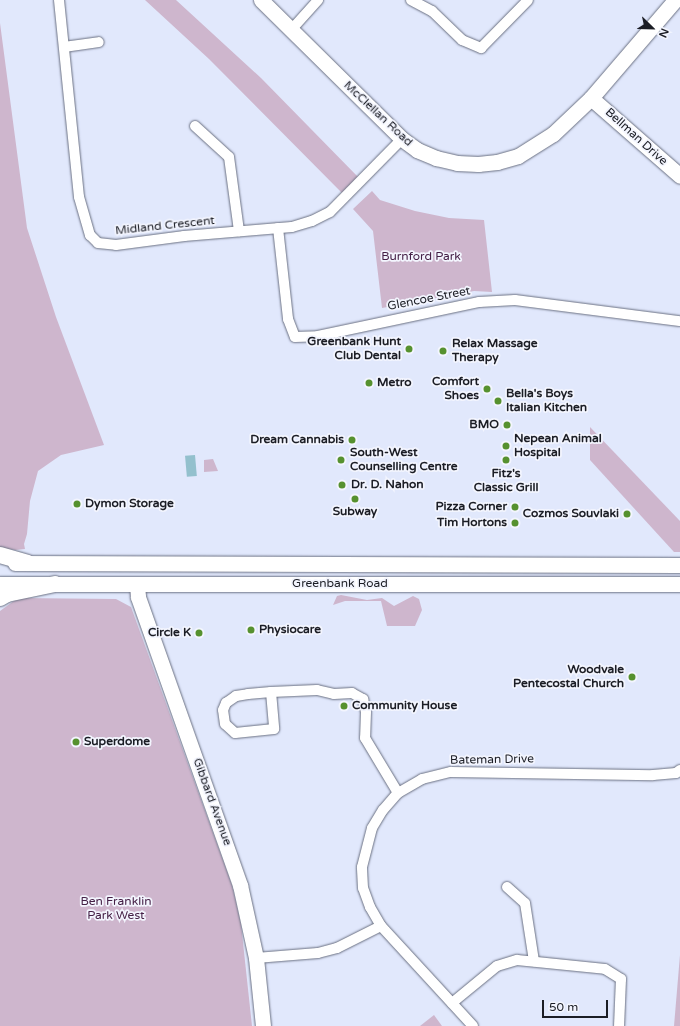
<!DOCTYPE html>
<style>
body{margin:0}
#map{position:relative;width:680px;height:1026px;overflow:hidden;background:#e1e8fc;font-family:"Varela Round",sans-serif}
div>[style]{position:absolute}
.green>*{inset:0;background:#ceb6cd}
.water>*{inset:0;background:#93c0cd;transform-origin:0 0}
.roads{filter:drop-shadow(0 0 1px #6a7082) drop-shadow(0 0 1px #6a7082)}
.street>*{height:10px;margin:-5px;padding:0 5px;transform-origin:5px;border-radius:5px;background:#fff}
.secondary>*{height:15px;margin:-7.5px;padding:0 7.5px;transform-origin:7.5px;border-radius:7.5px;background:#fff}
.primary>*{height:16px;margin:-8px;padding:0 8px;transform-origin:8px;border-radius:8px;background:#fff}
.dots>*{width:11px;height:11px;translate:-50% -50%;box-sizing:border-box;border:2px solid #f3f5fe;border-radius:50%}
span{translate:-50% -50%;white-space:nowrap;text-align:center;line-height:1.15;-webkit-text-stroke:3.5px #f3f5fe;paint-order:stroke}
.street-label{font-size:12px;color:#1b1d25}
.park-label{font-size:12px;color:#452046}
.poi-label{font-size:12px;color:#1b1d25;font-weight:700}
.right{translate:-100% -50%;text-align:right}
.left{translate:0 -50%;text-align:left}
.north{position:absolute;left:632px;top:8px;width:40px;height:40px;-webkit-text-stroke:3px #f3f5fe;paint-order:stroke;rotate:113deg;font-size:11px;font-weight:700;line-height:16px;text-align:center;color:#1b1d25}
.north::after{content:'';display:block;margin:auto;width:14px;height:18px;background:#1b1d25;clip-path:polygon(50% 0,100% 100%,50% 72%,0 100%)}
.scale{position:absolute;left:542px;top:1000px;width:66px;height:18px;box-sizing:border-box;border:2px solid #1b1d25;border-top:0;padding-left:5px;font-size:12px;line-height:14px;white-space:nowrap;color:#1b1d25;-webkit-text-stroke:3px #f3f5fe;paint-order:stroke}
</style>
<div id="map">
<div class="green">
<i style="clip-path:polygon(145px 0,176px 0,261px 78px,359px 178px,343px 194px,209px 59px)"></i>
<i style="clip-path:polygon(0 23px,27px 228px,56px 317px,104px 445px,61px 455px,38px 471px,30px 501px,27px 534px,24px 544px,25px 549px,15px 550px,0 548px)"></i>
<i style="clip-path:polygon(372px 191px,380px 200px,415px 211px,449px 218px,484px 220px,492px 292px,474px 291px,382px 308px,373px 231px,353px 209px)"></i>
<i style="clip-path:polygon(590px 427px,680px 521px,680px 552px,674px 552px,590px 460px)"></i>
<i style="clip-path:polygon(213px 459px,218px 471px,204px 472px,204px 460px)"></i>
<i style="clip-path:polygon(341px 595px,367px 600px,382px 598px,394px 606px,413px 596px,419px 599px,422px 610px,415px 626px,387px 626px,381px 601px,345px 601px,333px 605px,337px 596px)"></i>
<i style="clip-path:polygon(18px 598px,116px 599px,131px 607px,232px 885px,241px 924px,252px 1026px,0 1026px,0 611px)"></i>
<i style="clip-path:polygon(680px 955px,680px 1026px,674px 1026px)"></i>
<i style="clip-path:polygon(434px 1015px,442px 1026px,420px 1026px)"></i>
</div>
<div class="water">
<i style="left:195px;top:455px;width:21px;height:10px;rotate:85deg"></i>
</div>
<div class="roads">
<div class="street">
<i style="left:59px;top:0;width:198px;rotate:84.2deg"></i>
<i style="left:79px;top:197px;width:40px;rotate:74deg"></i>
<i style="left:90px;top:235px;width:11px;rotate:45deg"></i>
<i style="left:98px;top:243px;width:18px;rotate:6deg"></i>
<i style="left:116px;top:245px;width:69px;rotate:-7.5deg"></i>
<i style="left:184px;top:236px;width:108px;rotate:-4.8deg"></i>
<i style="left:292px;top:227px;width:21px;rotate:-17deg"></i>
<i style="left:312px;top:221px;width:20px;rotate:-27deg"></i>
<i style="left:330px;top:212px;width:103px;rotate:-45.4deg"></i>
<i style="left:411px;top:0;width:24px;rotate:28deg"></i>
<i style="left:432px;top:11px;width:42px;rotate:44deg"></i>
<i style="left:462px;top:40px;width:21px;rotate:23deg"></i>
<i style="left:481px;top:48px;width:67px;rotate:-45.6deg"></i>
<i style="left:292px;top:29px;width:39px;rotate:-48deg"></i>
<i style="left:64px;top:47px;width:35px;rotate:-8deg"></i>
<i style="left:195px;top:126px;width:46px;rotate:42.4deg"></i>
<i style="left:229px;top:157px;width:75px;rotate:82.3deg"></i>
<i style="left:278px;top:228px;width:92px;rotate:83.7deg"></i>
<i style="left:288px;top:319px;width:19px;rotate:69deg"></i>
<i style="left:295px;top:337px;width:23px;rotate:-2deg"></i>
<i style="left:318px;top:336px;width:165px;rotate:-11.9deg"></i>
<i style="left:479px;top:302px;width:36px;rotate:-3deg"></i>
<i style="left:515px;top:300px;width:166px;rotate:7.3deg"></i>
<i style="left:271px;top:692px;width:37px;rotate:85deg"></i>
<i style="left:274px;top:729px;width:39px;rotate:174deg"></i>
<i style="left:235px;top:733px;width:13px;rotate:-138deg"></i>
<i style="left:225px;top:724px;width:14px;rotate:-98deg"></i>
<i style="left:223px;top:710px;width:8px;rotate:-67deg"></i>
<i style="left:226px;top:703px;width:12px;rotate:-35deg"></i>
<i style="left:236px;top:696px;width:12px;rotate:-9deg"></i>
<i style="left:248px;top:694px;width:23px;rotate:-5deg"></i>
<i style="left:271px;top:692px;width:46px;rotate:-2.5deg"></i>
<i style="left:317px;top:690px;width:17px;rotate:13deg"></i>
<i style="left:334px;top:694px;width:18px;rotate:-3deg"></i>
<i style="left:352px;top:693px;width:13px;rotate:29deg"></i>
<i style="left:363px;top:699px;width:13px;rotate:77deg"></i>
<i style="left:366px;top:712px;width:26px;rotate:92deg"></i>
<i style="left:365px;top:738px;width:64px;rotate:59deg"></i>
<i style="left:507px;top:887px;width:24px;rotate:42deg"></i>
<i style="left:525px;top:903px;width:59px;rotate:81.2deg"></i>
<i style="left:256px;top:958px;width:62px;rotate:-4.6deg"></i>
<i style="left:318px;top:953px;width:20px;rotate:-15deg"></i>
<i style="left:337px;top:948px;width:49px;rotate:-26.6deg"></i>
<i style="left:452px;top:1003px;width:58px;rotate:-39.4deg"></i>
<i style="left:497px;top:966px;width:21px;rotate:-17deg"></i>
<i style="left:517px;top:960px;width:88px;rotate:5.8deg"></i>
<i style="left:605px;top:969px;width:19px;rotate:32deg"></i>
<i style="left:621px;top:979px;width:47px;rotate:92.4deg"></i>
<i style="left:473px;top:1026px;width:136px;rotate:-132.6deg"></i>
<i style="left:381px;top:926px;width:22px;rotate:-120deg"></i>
<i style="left:370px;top:907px;width:20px;rotate:-110deg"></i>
<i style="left:363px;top:888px;width:21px;rotate:-93deg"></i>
<i style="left:362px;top:867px;width:40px;rotate:-75.6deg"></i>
<i style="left:372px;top:828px;width:21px;rotate:-59deg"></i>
<i style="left:383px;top:810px;width:23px;rotate:-49deg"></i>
<i style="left:398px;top:793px;width:28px;rotate:-30deg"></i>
<i style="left:422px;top:779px;width:30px;rotate:-14deg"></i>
<i style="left:451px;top:772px;width:202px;rotate:0.9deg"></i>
<i style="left:653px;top:775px;width:23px;rotate:-5deg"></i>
<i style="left:676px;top:773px;width:5px;rotate:-37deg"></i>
</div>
<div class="secondary">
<i style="left:261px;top:0;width:198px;rotate:44.6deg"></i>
<i style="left:402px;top:139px;width:19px;rotate:36deg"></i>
<i style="left:417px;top:150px;width:21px;rotate:23deg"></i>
<i style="left:436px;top:158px;width:22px;rotate:13deg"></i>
<i style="left:457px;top:163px;width:21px;rotate:3deg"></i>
<i style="left:478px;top:164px;width:19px;rotate:-6deg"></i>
<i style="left:497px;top:162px;width:22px;rotate:-16deg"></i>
<i style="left:518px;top:156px;width:41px;rotate:-32.2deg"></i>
<i style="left:553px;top:134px;width:52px;rotate:-43.5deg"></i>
<i style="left:591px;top:98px;width:129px;rotate:-49.4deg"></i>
<i style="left:591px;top:98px;width:118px;rotate:41.2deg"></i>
<i style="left:15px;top:563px;width:665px;rotate:0.17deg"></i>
<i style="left:0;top:584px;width:680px"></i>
<i style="left:137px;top:585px;width:12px;rotate:85deg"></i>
<i style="left:138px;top:597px;width:306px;rotate:70.5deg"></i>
<i style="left:240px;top:885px;width:75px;rotate:77.6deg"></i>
<i style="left:256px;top:958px;width:68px;rotate:84.1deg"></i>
</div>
<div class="primary">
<i style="left:0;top:555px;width:29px;rotate:16deg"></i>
<i style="left:0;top:598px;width:8px;rotate:-30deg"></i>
<i style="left:7px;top:594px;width:49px;rotate:-11.8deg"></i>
</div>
</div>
<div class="dots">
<i style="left:409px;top:349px;background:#56912f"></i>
<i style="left:443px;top:351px;background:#56912f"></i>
<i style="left:369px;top:383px;background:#56912f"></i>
<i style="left:487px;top:389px;background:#56912f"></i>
<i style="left:498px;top:401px;background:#56912f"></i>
<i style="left:507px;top:425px;background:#56912f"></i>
<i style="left:352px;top:440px;background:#56912f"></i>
<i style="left:506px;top:446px;background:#56912f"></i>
<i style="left:341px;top:460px;background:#56912f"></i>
<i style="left:506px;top:460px;background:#56912f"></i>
<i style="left:342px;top:485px;background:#56912f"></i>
<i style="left:355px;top:499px;background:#56912f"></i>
<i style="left:77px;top:504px;background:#56912f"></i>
<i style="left:515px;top:507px;background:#56912f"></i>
<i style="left:627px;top:514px;background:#56912f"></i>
<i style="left:515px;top:523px;background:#56912f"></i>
<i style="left:251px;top:630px;background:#56912f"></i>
<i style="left:199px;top:633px;background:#56912f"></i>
<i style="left:632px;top:677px;background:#56912f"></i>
<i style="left:344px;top:706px;background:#56912f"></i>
<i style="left:76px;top:742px;background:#56912f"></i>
</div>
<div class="street-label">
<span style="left:378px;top:114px;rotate:43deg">McClellan Road</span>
<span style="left:636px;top:137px;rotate:42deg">Bellman Drive</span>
<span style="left:165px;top:226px;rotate:-6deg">Midland Crescent</span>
<span style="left:429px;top:299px;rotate:-11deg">Glencoe Street</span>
<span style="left:340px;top:584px">Greenbank Road</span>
<span style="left:492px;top:760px;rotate:-1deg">Bateman Drive</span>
<span style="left:212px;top:802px;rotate:70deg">Gibbard Avenue</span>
</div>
<div class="park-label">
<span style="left:421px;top:257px">Burnford Park</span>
<span style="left:116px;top:909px">Ben Franklin<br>Park West</span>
</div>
<div class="poi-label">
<span class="right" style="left:401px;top:349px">Greenbank Hunt<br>Club Dental</span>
<span class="left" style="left:452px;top:351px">Relax Massage<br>Therapy</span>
<span class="right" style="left:479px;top:389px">Comfort<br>Shoes</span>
<span class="left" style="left:377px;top:383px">Metro</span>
<span class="left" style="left:506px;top:401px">Bella's Boys<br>Italian Kitchen</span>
<span class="right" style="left:499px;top:425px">BMO</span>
<span class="left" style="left:514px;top:446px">Nepean Animal<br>Hospital</span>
<span class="right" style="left:344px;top:440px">Dream Cannabis</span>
<span class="left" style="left:350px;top:460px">South-West<br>Counselling Centre</span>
<span style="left:506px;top:481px">Fitz's<br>Classic Grill</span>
<span class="left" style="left:351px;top:485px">Dr. D. Nahon</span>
<span class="left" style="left:85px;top:504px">Dymon Storage</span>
<span class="right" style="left:507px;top:507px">Pizza Corner</span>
<span style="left:355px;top:512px">Subway</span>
<span class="right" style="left:619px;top:514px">Cozmos Souvlaki</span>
<span class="right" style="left:507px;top:523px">Tim Hortons</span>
<span class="left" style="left:259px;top:630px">Physiocare</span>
<span class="right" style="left:191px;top:633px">Circle K</span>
<span class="right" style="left:624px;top:677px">Woodvale<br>Pentecostal Church</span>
<span class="left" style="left:352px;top:706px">Community House</span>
<span class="left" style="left:84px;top:742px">Superdome</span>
</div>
<div class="north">N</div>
<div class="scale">50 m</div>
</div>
